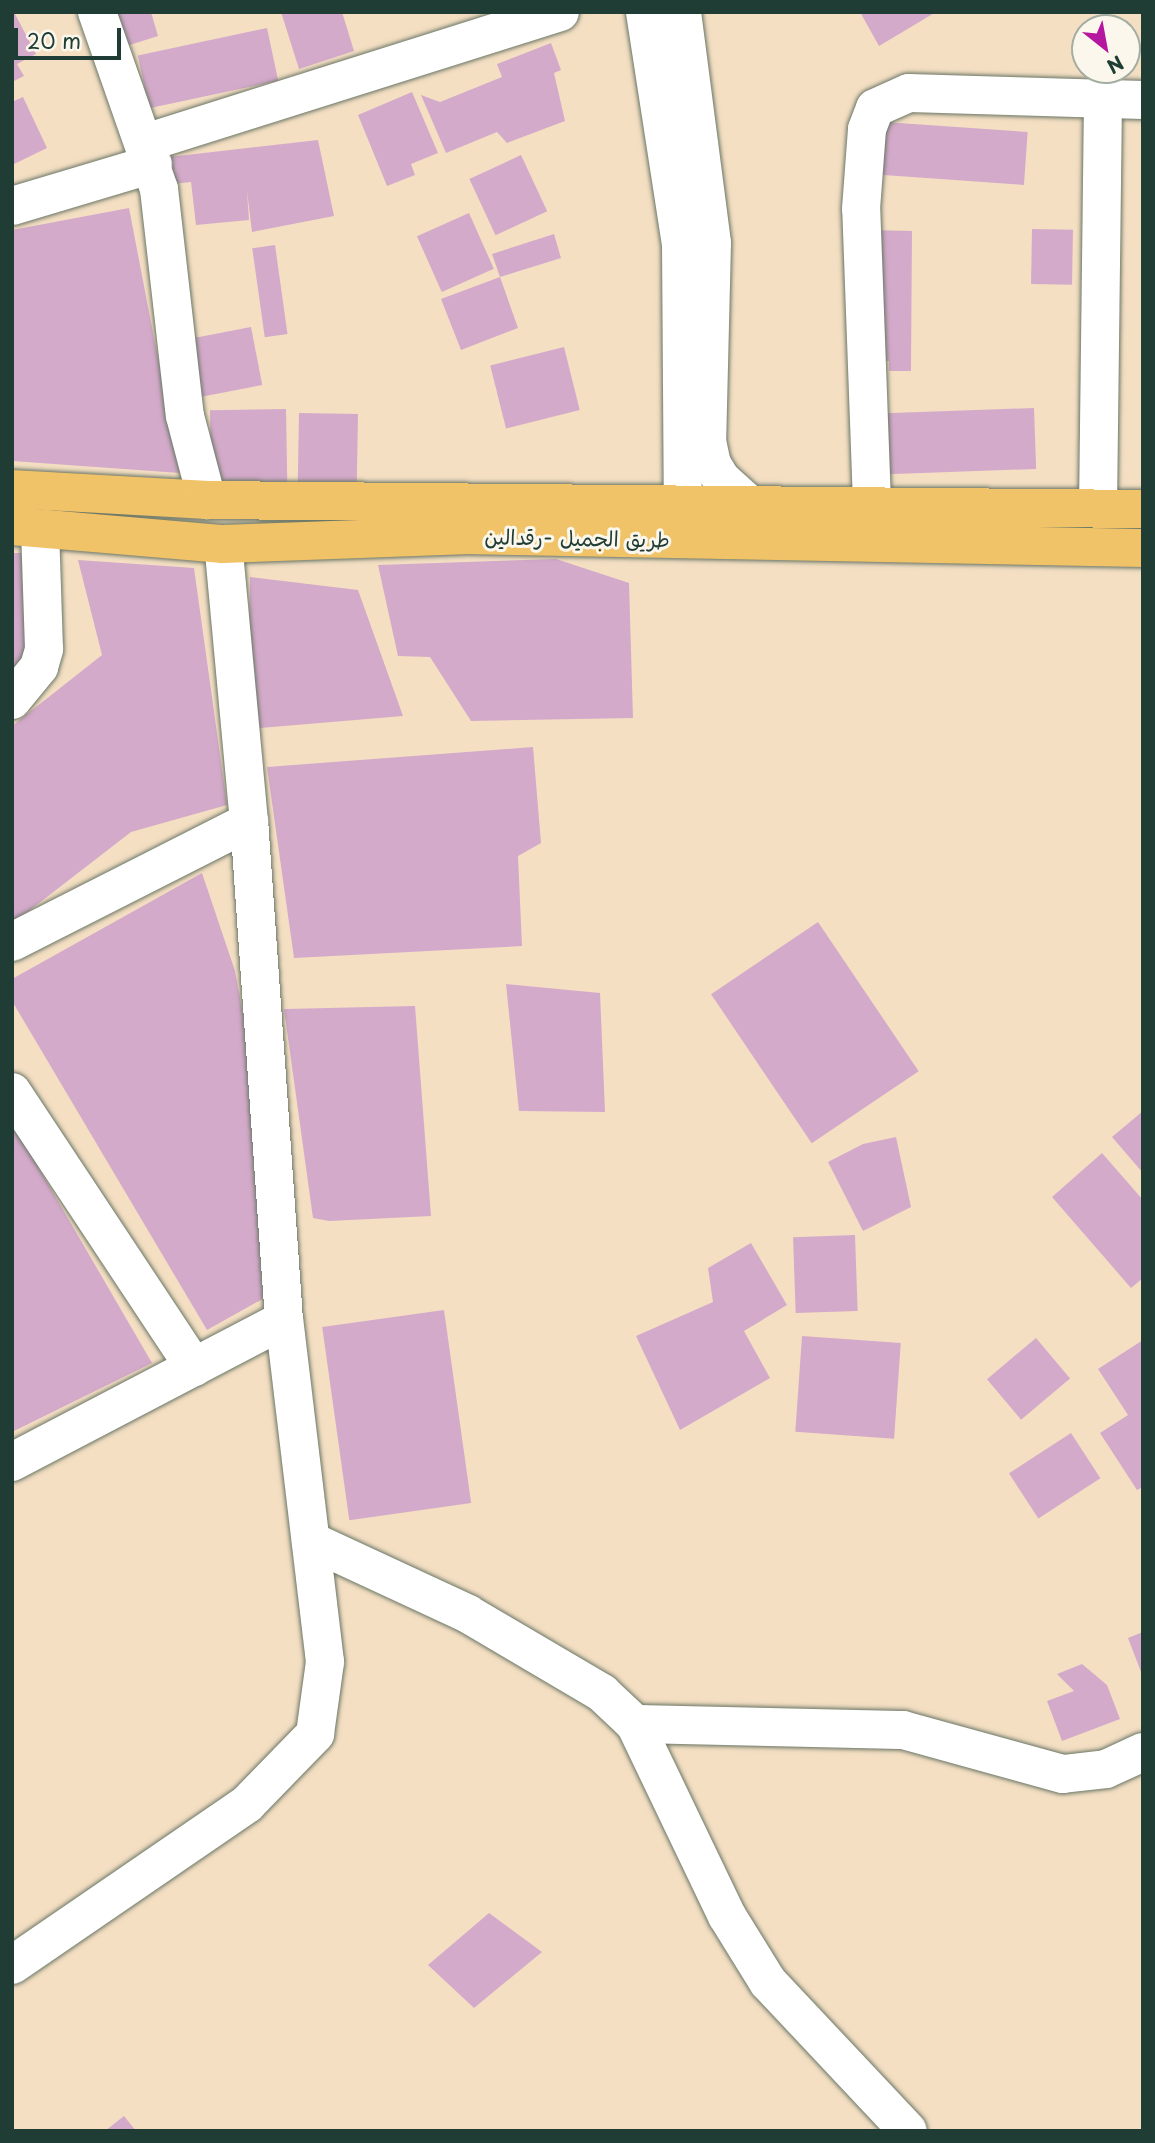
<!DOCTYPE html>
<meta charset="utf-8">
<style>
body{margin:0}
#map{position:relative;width:1155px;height:2143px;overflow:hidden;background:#f4dfc3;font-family:"Playpen Sans","Playpen Sans Arabic",sans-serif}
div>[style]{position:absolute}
.building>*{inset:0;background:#d4aaca;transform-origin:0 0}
.roads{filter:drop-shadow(0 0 2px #6a7666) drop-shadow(0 0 2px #6a7666)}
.minor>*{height:38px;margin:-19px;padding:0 19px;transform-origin:19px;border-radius:19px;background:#fff}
.major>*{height:38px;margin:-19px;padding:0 19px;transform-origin:19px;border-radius:19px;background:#f0c369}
span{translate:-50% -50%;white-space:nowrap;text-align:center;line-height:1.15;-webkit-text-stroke:6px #fbf7ec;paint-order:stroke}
.street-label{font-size:21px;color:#1f3d34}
.frame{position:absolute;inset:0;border:14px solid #1f3d34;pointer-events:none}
.north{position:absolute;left:1071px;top:14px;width:70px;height:70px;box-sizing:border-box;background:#fbf7ec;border:2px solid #a3ada2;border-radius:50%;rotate:149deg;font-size:19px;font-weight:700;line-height:28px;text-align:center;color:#1f3d34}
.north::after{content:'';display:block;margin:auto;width:24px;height:32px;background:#b5179e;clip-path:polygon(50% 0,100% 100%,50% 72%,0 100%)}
.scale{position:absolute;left:14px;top:28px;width:107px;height:32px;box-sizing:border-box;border:4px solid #1f3d34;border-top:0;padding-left:9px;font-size:21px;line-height:24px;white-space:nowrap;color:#1f3d34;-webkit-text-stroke:5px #fbf7ec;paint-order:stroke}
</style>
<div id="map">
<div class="building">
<i style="clip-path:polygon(14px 12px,36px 54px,17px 64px,24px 76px,12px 82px)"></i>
<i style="clip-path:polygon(105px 12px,151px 12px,158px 36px,117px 49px)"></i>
<i style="clip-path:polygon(281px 12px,342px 12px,354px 51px,299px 69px)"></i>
<i style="clip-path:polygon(860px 12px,936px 12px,879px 46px)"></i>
<i style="left:267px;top:28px;width:54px;height:132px;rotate:78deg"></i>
<i style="clip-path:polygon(551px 43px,561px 70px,554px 73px,565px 121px,507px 143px,497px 132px,446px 153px,421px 95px,440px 102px,502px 77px,497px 64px)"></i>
<i style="clip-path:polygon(412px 92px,438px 153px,411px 164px,415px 175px,387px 186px,358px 115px)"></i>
<i style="clip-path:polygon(23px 97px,47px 148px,12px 165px,12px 102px)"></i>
<i style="left:884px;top:122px;width:144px;height:53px;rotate:4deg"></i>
<i style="clip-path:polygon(318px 140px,334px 216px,252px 232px,247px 191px,249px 220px,196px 225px,191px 182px,172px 184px,169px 157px)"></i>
<i style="left:521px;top:155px;width:62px;height:57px;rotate:65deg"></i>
<i style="clip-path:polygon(129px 208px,180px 473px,12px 461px,12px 230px)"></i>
<i style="left:469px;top:213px;width:61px;height:57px;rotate:66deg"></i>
<i style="left:1032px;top:229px;width:41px;height:55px;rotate:1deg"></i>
<i style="clip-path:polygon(871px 230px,912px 231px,911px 371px,889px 371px,889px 361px,870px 361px)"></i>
<i style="clip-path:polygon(554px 234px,561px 258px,500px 277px,518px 328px,461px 350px,441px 299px,500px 277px,492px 254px)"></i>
<i style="left:275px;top:245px;width:90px;height:23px;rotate:82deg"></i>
<i style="left:251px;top:327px;width:59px;height:66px;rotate:79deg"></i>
<i style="left:564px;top:347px;width:65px;height:76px;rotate:76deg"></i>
<i style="left:1034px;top:408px;width:61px;height:149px;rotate:88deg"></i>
<i style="left:286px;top:409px;width:74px;height:76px;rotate:89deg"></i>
<i style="left:299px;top:413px;width:59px;height:69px;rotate:1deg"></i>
<i style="clip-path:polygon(12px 553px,23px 553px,28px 677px,12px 689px)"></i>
<i style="clip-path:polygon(556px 559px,629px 583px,633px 718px,471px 721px,430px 657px,398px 656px,378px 565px)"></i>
<i style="clip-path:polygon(78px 560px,194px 568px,227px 805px,131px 832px,12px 924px,12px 726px,102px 655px)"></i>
<i style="clip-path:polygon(250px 577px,358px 590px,403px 716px,248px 729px)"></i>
<i style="clip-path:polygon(533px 747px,541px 843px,518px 856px,522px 946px,294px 958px,267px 767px)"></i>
<i style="clip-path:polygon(202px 873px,235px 971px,257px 1089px,275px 1292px,207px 1330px,12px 1001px,12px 979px)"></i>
<i style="left:818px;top:922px;width:180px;height:129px;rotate:56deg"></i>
<i style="clip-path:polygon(506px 984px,600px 993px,605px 1112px,519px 1111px)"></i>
<i style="clip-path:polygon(415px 1006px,431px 1216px,329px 1221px,313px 1218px,284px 1009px)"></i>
<i style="clip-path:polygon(1143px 1111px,1143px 1173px,1112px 1137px)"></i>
<i style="clip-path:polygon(12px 1122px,152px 1363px,12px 1432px)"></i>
<i style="clip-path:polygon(896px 1137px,911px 1207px,863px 1231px,828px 1162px,863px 1144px)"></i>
<i style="clip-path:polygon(1102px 1153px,1143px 1200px,1143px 1278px,1131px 1288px,1052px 1197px)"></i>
<i style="left:855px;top:1235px;width:76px;height:62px;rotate:88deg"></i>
<i style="clip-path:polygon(751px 1243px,787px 1305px,744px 1331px,770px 1378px,680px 1430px,636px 1336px,713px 1302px,708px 1268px)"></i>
<i style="left:444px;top:1310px;width:195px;height:123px;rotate:82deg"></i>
<i style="left:802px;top:1336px;width:99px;height:96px;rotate:4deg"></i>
<i style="left:1036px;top:1338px;width:53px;height:64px;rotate:50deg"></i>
<i style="clip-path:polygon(1143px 1340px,1143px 1487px,1137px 1490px,1100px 1433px,1128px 1415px,1098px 1369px)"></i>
<i style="left:1071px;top:1433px;width:54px;height:74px;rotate:57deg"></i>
<i style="clip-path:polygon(1143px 1632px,1143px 1677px,1128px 1638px)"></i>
<i style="clip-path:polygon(1082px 1664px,1107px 1685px,1120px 1719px,1062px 1741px,1047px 1701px,1074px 1691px,1057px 1674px)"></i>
<i style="clip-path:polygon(489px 1913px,542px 1952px,474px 2008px,428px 1965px)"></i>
<i style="clip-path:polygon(124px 2116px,136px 2131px,105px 2131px)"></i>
</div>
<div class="roads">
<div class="minor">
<i style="left:97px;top:12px;width:188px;rotate:70.7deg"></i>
<i style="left:159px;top:189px;width:228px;rotate:83.5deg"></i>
<i style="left:185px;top:416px;width:87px;rotate:75.3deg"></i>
<i style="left:645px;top:12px;width:235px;rotate:81.2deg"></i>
<i style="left:681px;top:244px;width:263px;rotate:89.6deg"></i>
<i style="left:683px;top:507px;width:29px;rotate:74deg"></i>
<i style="left:682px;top:12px;width:233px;rotate:82.6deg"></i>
<i style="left:712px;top:243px;width:198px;rotate:91.4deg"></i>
<i style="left:707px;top:441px;width:24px;rotate:78deg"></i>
<i style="left:712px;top:464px;width:17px;rotate:59deg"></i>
<i style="left:721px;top:479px;width:42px;rotate:42.1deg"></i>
<i style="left:145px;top:143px;width:435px;rotate:-17.5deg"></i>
<i style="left:12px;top:206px;width:147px;rotate:-16.6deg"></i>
<i style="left:872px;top:503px;width:294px;rotate:-92.1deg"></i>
<i style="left:861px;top:209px;width:80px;rotate:-85.7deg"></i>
<i style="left:867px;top:129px;width:22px;rotate:-69deg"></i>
<i style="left:875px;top:108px;width:37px;rotate:-24deg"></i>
<i style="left:909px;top:93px;width:234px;rotate:1.7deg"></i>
<i style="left:1098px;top:509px;width:408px;rotate:-89.3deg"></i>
<i style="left:12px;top:700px;width:43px;rotate:-50.7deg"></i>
<i style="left:39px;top:667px;width:19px;rotate:-74deg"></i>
<i style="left:44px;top:649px;width:120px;rotate:-91.9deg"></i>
<i style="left:12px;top:942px;width:266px;rotate:-26.9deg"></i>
<i style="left:12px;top:1092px;width:330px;rotate:56.5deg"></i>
<i style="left:12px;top:1462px;width:307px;rotate:-27.6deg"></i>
<i style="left:311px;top:1541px;width:173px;rotate:24.9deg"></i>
<i style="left:468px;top:1614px;width:156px;rotate:30.5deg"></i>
<i style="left:602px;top:1693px;width:45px;rotate:43.2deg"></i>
<i style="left:635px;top:1724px;width:213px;rotate:64.4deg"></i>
<i style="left:727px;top:1916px;width:78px;rotate:58.2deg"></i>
<i style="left:768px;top:1982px;width:204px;rotate:46.8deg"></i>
<i style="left:635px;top:1724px;width:268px;rotate:1.3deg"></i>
<i style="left:903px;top:1730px;width:166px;rotate:15.4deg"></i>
<i style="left:1063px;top:1774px;width:43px;rotate:-6.6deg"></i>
<i style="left:1106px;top:1769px;width:41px;rotate:-24.7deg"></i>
<i style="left:12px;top:1965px;width:285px;rotate:-34.4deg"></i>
<i style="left:247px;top:1804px;width:98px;rotate:-45.8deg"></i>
<i style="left:315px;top:1734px;width:73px;rotate:-82.1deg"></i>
<i style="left:325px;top:1662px;width:344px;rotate:-96.8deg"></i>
<i style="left:284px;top:1320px;width:499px;rotate:-94deg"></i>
<i style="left:249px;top:822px;width:279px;rotate:-95.3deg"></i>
</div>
<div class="major">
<i style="left:12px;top:489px;width:195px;rotate:3.2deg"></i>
<i style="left:207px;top:500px;width:936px;rotate:0.55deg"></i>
<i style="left:12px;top:526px;width:212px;rotate:4.9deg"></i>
<i style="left:223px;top:544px;width:240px;rotate:-2.1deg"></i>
<i style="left:463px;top:535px;width:680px;rotate:1.1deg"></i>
</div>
</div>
<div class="street-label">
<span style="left:577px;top:537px;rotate:1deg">طريق الجميل -رقدالين</span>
</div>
<div class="frame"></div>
<div class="north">N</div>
<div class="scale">20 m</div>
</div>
